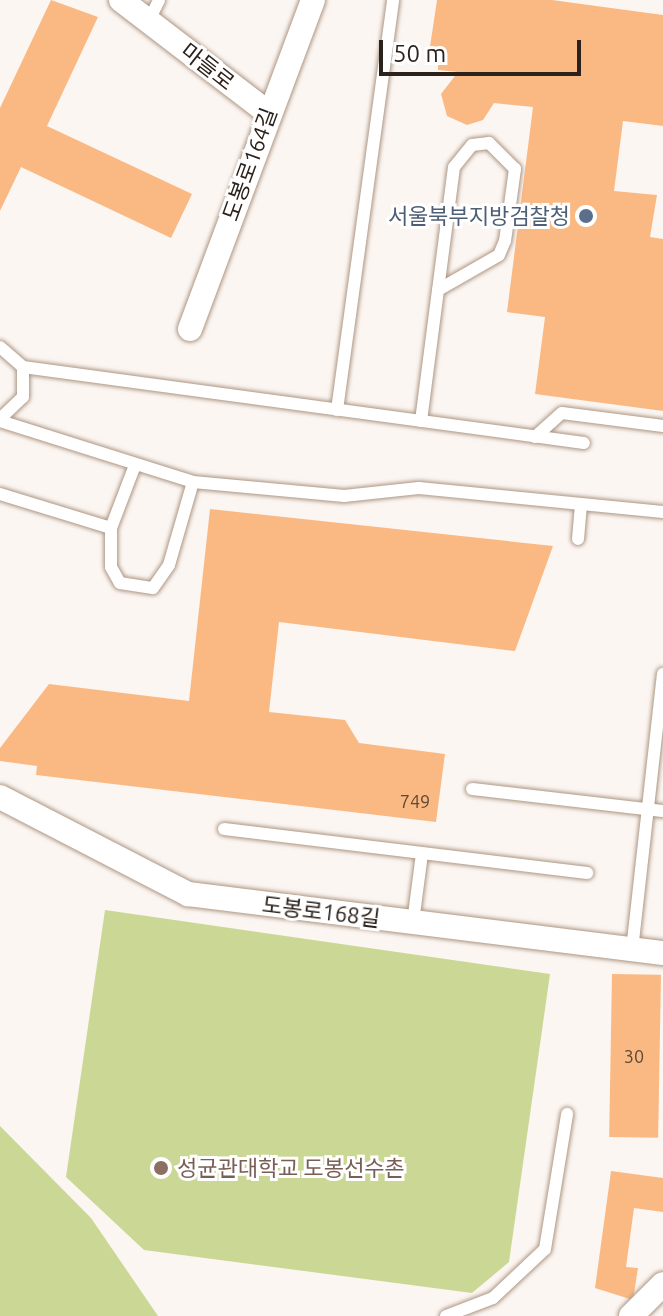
<!DOCTYPE html>
<meta charset="utf-8">
<style>
body{margin:0}
#map{position:relative;width:663px;height:1316px;overflow:hidden;background:#fcf6f2;font-family:Ubuntu,"Noto Sans KR",sans-serif}
div>[style]{position:absolute}
.green>*{inset:0;background:#cbd795}
.building>*{inset:0;background:#fab983;transform-origin:0 0}
.roads{filter:drop-shadow(0 0 2px #ad9683) drop-shadow(0 0 2px #ad9683)}
.lane>*{height:12px;margin:-6px;padding:0 6px;transform-origin:6px;border-radius:6px;background:#fff}
.street>*{height:24px;margin:-12px;padding:0 12px;transform-origin:12px;border-radius:12px;background:#fff}
.dots>*{width:22px;height:22px;translate:-50% -50%;box-sizing:border-box;border:4px solid #fff;border-radius:50%}
span{translate:-50% -50%;white-space:nowrap;text-align:center;line-height:1.15;-webkit-text-stroke:6px #fff;paint-order:stroke}
.number-label{font-size:18px;color:#5f4835}
.number-label span{-webkit-text-stroke-width:0}
.street-label{font-size:22px;color:#2b221b}
.service-label{font-size:22px;color:#4e5e75}
.right{translate:-100% -50%;text-align:right}
.education-label{font-size:22px;color:#785e54}
.left{translate:0 -50%;text-align:left}
.scale{position:absolute;left:379px;top:40px;width:202px;height:36px;box-sizing:border-box;border:4px solid #2b221b;border-top:0;padding-left:10px;font-size:24px;line-height:28px;white-space:nowrap;color:#2b221b;-webkit-text-stroke:6px #fff;paint-order:stroke}
</style>
<div id="map">
<div class="green">
<i style="clip-path:polygon(105px 910px,550px 974px,509px 1262px,472px 1293px,144px 1250px,66px 1177px)"></i>
<i style="clip-path:polygon(0 1126px,91px 1218px,158px 1316px,0 1316px)"></i>
</div>
<div class="building">
<i style="clip-path:polygon(51px 0,98px 17px,47px 126px,192px 194px,171px 238px,21px 167px,0 211px,0 108px)"></i>
<i style="clip-path:polygon(437px 0,552px 0,663px 15px,663px 126px,623px 121px,614px 191px,657px 195px,650px 237px,663px 239px,663px 411px,535px 394px,545px 317px,507px 312px,533px 107px,494px 103px,483px 120px,467px 125px,447px 116px,441px 94px,458px 72px,438px 70px,438px 61px,428px 60px)"></i>
<i style="clip-path:polygon(210px 509px,553px 546px,515px 651px,279px 622px,269px 712px,345px 720px,359px 743px,445px 754px,436px 822px,36px 775px,37px 766px,0 761px,0 748px,49px 684px,189px 701px)"></i>
<i style="left:612px;top:974px;width:49px;height:163px;rotate:1deg"></i>
<i style="clip-path:polygon(611px 1171px,663px 1178px,663px 1212px,634px 1208px,626px 1267px,638px 1268px,633px 1300px,595px 1288px)"></i>
</div>
<div class="roads">
<div class="lane">
<i style="left:149px;top:20px;width:22px;rotate:-63deg"></i>
<i style="left:0;top:347px;width:30px;rotate:41deg"></i>
<i style="left:23px;top:367px;width:566px;rotate:7.72deg"></i>
<i style="left:337px;top:410px;width:414px;rotate:-82.2deg"></i>
<i style="left:0;top:419px;width:32px;rotate:-44deg"></i>
<i style="left:23px;top:397px;width:30px;rotate:-90deg"></i>
<i style="left:0;top:421px;width:202px;rotate:17.5deg"></i>
<i style="left:193px;top:482px;width:152px;rotate:5.3deg"></i>
<i style="left:344px;top:496px;width:75px;rotate:-6.1deg"></i>
<i style="left:419px;top:488px;width:245px;rotate:5.6deg"></i>
<i style="left:421px;top:421px;width:132px;rotate:-82.6deg"></i>
<i style="left:438px;top:290px;width:70px;rotate:-29.8deg"></i>
<i style="left:499px;top:255px;width:15px;rotate:-67deg"></i>
<i style="left:505px;top:241px;width:73px;rotate:-82.1deg"></i>
<i style="left:515px;top:169px;width:37px;rotate:-135deg"></i>
<i style="left:489px;top:143px;width:17px;rotate:173deg"></i>
<i style="left:472px;top:145px;width:28px;rotate:129deg"></i>
<i style="left:454px;top:167px;width:124px;rotate:97.4deg"></i>
<i style="left:535px;top:437px;width:36px;rotate:-42deg"></i>
<i style="left:562px;top:413px;width:102px;rotate:7.3deg"></i>
<i style="left:0;top:494px;width:116px;rotate:17deg"></i>
<i style="left:111px;top:528px;width:67px;rotate:-69.1deg"></i>
<i style="left:111px;top:528px;width:39px;rotate:90deg"></i>
<i style="left:111px;top:567px;width:18px;rotate:61deg"></i>
<i style="left:120px;top:583px;width:33px;rotate:9deg"></i>
<i style="left:153px;top:588px;width:28px;rotate:-55deg"></i>
<i style="left:169px;top:565px;width:86px;rotate:-73.9deg"></i>
<i style="left:578px;top:539px;width:32px;rotate:-85deg"></i>
<i style="left:472px;top:789px;width:192px;rotate:6.6deg"></i>
<i style="left:224px;top:829px;width:366px;rotate:6.9deg"></i>
<i style="left:413px;top:922px;width:69px;rotate:-82.5deg"></i>
<i style="left:632px;top:950px;width:278px;rotate:-83.6deg"></i>
<i style="left:446px;top:1316px;width:50px;rotate:-21deg"></i>
<i style="left:493px;top:1298px;width:71px;rotate:-43.3deg"></i>
<i style="left:545px;top:1249px;width:137px;rotate:-80.7deg"></i>
</div>
<div class="street">
<i style="left:121px;top:0;width:184px;rotate:37.5deg"></i>
<i style="left:190px;top:329px;width:351px;rotate:-69.5deg"></i>
<i style="left:0;top:797px;width:212px;rotate:27.3deg"></i>
<i style="left:188px;top:894px;width:479px;rotate:7.1deg"></i>
<i style="left:631px;top:1316px;width:45px;rotate:-45deg"></i>
</div>
</div>
<div class="dots">
<i style="left:586px;top:216px;background:#5c6f8a"></i>
<i style="left:161px;top:1168px;background:#8d6e63"></i>
</div>
<div class="number-label">
<span style="left:415px;top:801px">749</span>
<span style="left:634px;top:1056px">30</span>
</div>
<div class="street-label">
<span style="left:208px;top:66px;rotate:38deg">마들로</span>
<span style="left:249px;top:164px;rotate:-70deg">도봉로164길</span>
<span style="left:321px;top:911px;rotate:7deg">도봉로168길</span>
</div>
<div class="service-label">
<span class="right" style="left:570px;top:216px">서울북부지방검찰청</span>
</div>
<div class="education-label">
<span class="left" style="left:177px;top:1168px">성균관대학교 도봉선수촌</span>
</div>
<div class="scale">50 m</div>
</div>
